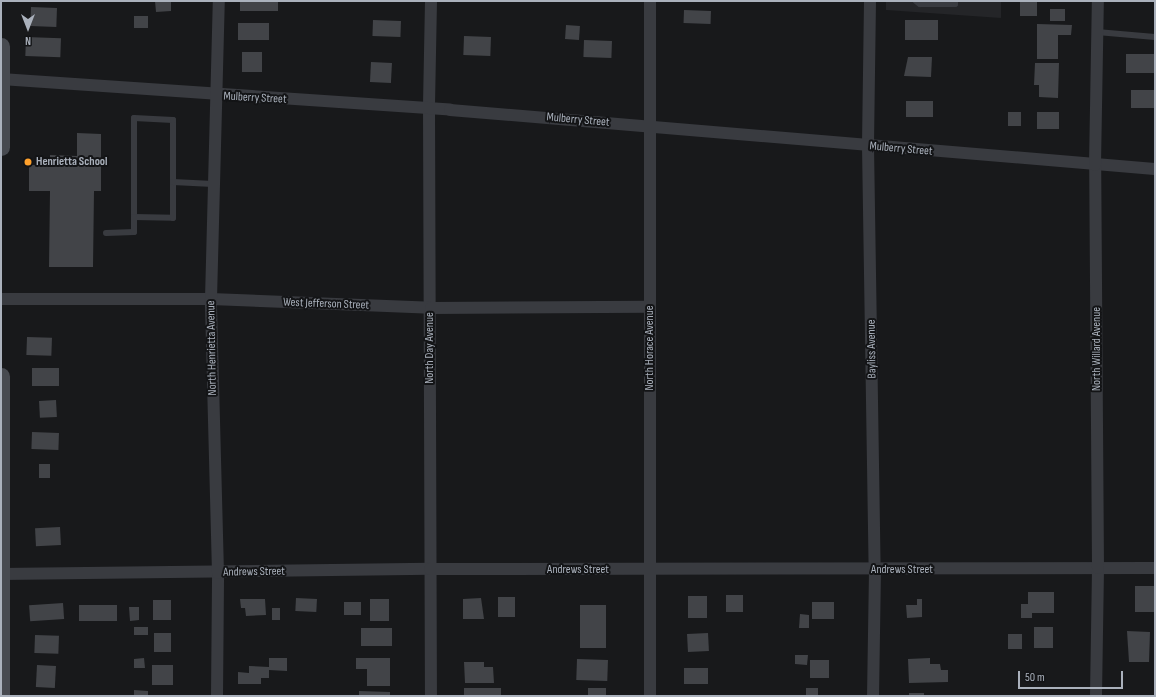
<!DOCTYPE html>
<style>
body{margin:0}
#map{position:relative;width:1156px;height:697px;overflow:hidden;background:#18191b;font-family:"Sofia Sans Condensed",sans-serif}
div>[style]{position:absolute}
.built>*{inset:0;background:#242528}
.building>*{inset:0;background:#424448;transform-origin:0 0}
.lane>*{height:6px;margin:-3px;padding:0 3px;transform-origin:3px;border-radius:3px;background:#393b40}
.street>*{height:12px;margin:-6px;padding:0 6px;transform-origin:6px;border-radius:6px;background:#393b40}
.secondary>*{height:17px;margin:-8.5px;padding:0 8.5px;transform-origin:8.5px;border-radius:8.5px;background:#474a50}
.dots>*{width:11px;height:11px;translate:-50% -50%;box-sizing:border-box;border:2px solid #131416;border-radius:50%}
span{translate:-50% -50%;white-space:nowrap;text-align:center;line-height:1.15;-webkit-text-stroke:4px #131416;paint-order:stroke}
.street-label{font-size:12px;color:#aab1bc}
.poi-label{font-size:12px;color:#aab1bc;font-weight:700}
.left{translate:0 -50%;text-align:left}
.frame{position:absolute;inset:0;border:2px solid #aab1bc;pointer-events:none}
.north{position:absolute;left:8px;top:8px;width:40px;height:40px;-webkit-text-stroke:3px #131416;paint-order:stroke;rotate:180deg;font-size:11px;font-weight:700;line-height:16px;text-align:center;color:#aab1bc}
.north::after{content:'';display:block;margin:auto;width:14px;height:18px;background:#aab1bc;clip-path:polygon(50% 0,100% 100%,50% 72%,0 100%)}
.scale{position:absolute;left:1018px;top:671px;width:105px;height:18px;box-sizing:border-box;border:2px solid #aab1bc;border-top:0;padding-left:5px;font-size:12px;line-height:14px;white-space:nowrap;color:#aab1bc;-webkit-text-stroke:3px #131416;paint-order:stroke}
</style>
<div id="map">
<div class="built">
<i style="clip-path:polygon(886px 1px,1001px 1px,1001px 18px,886px 10px)"></i>
</div>
<div class="building">
<i style="clip-path:polygon(155px 1px,171px 1px,171px 11px,156px 12px)"></i>
<i style="left:240px;top:1px;width:38px;height:10px"></i>
<i style="left:1020px;top:1px;width:17px;height:15px"></i>
<i style="left:31px;top:7px;width:26px;height:19px;rotate:2deg"></i>
<i style="left:1050px;top:9px;width:15px;height:12px"></i>
<i style="left:684px;top:10px;width:27px;height:13px;rotate:2deg"></i>
<i style="left:134px;top:16px;width:14px;height:12px"></i>
<i style="left:373px;top:20px;width:28px;height:16px;rotate:2deg"></i>
<i style="left:905px;top:20px;width:33px;height:20px"></i>
<i style="left:238px;top:23px;width:31px;height:17px"></i>
<i style="clip-path:polygon(1037px 24px,1072px 25px,1071px 35px,1058px 35px,1058px 59px,1037px 59px)"></i>
<i style="left:566px;top:25px;width:14px;height:14px;rotate:4deg"></i>
<i style="left:464px;top:36px;width:27px;height:19px;rotate:2deg"></i>
<i style="left:26px;top:37px;width:35px;height:19px;rotate:2deg"></i>
<i style="left:584px;top:40px;width:28px;height:17px;rotate:2deg"></i>
<i style="left:242px;top:52px;width:20px;height:20px"></i>
<i style="left:1155px;top:54px;width:19px;height:29px;rotate:90deg"></i>
<i style="clip-path:polygon(908px 57px,932px 57px,931px 77px,904px 76px)"></i>
<i style="left:371px;top:62px;width:21px;height:20px;rotate:3deg"></i>
<i style="clip-path:polygon(1035px 63px,1059px 63px,1058px 98px,1039px 97px,1039px 85px,1034px 85px)"></i>
<i style="left:1131px;top:90px;width:24px;height:18px"></i>
<i style="left:906px;top:101px;width:27px;height:16px"></i>
<i style="left:1008px;top:112px;width:13px;height:14px"></i>
<i style="left:1059px;top:112px;width:17px;height:22px;rotate:90deg"></i>
<i style="clip-path:polygon(77px 133px,101px 134px,101px 191px,94px 191px,93px 267px,49px 267px,50px 191px,29px 191px,29px 165px,50px 165px,50px 155px,77px 156px)"></i>
<i style="left:27px;top:337px;width:25px;height:18px;rotate:2deg"></i>
<i style="left:32px;top:368px;width:27px;height:18px"></i>
<i style="left:56px;top:400px;width:17px;height:17px;rotate:87deg"></i>
<i style="left:32px;top:432px;width:27px;height:17px;rotate:2deg"></i>
<i style="left:39px;top:464px;width:11px;height:14px"></i>
<i style="left:60px;top:527px;width:18px;height:25px;rotate:87deg"></i>
<i style="left:1135px;top:586px;width:20px;height:26px"></i>
<i style="clip-path:polygon(1028px 592px,1054px 592px,1054px 613px,1032px 613px,1032px 618px,1021px 618px,1021px 604px,1028px 604px)"></i>
<i style="left:726px;top:595px;width:17px;height:17px"></i>
<i style="left:688px;top:596px;width:19px;height:22px"></i>
<i style="left:498px;top:597px;width:17px;height:20px"></i>
<i style="left:296px;top:598px;width:21px;height:13px;rotate:3deg"></i>
<i style="clip-path:polygon(481px 598px,484px 619px,463px 619px,463px 599px)"></i>
<i style="clip-path:polygon(240px 599px,265px 599px,266px 615px,246px 616px,245px 608px,241px 608px)"></i>
<i style="left:370px;top:599px;width:19px;height:22px"></i>
<i style="clip-path:polygon(917px 599px,922px 599px,922px 617px,907px 618px,906px 605px,917px 605px)"></i>
<i style="left:153px;top:600px;width:18px;height:20px"></i>
<i style="left:344px;top:602px;width:17px;height:13px"></i>
<i style="left:812px;top:602px;width:22px;height:17px"></i>
<i style="left:63px;top:603px;width:16px;height:34px;rotate:86deg"></i>
<i style="left:117px;top:605px;width:16px;height:38px;rotate:90deg"></i>
<i style="left:580px;top:605px;width:26px;height:43px"></i>
<i style="clip-path:polygon(129px 607px,139px 607px,139px 620px,130px 621px)"></i>
<i style="left:272px;top:608px;width:8px;height:12px"></i>
<i style="clip-path:polygon(800px 614px,809px 615px,809px 628px,799px 628px)"></i>
<i style="left:134px;top:627px;width:14px;height:8px"></i>
<i style="left:1034px;top:627px;width:19px;height:21px"></i>
<i style="left:361px;top:628px;width:31px;height:18px"></i>
<i style="clip-path:polygon(1127px 631px,1150px 632px,1149px 662px,1129px 662px)"></i>
<i style="left:154px;top:633px;width:17px;height:19px"></i>
<i style="left:708px;top:633px;width:18px;height:21px;rotate:87deg"></i>
<i style="left:1008px;top:634px;width:14px;height:15px"></i>
<i style="left:35px;top:635px;width:24px;height:18px;rotate:2deg"></i>
<i style="clip-path:polygon(795px 655px,808px 655px,807px 665px,795px 664px)"></i>
<i style="clip-path:polygon(144px 658px,145px 668px,134px 668px,134px 659px)"></i>
<i style="clip-path:polygon(269px 658px,287px 658px,287px 671px,269px 670px,269px 678px,261px 678px,261px 684px,238px 684px,238px 672px,249px 673px,249px 666px,269px 667px)"></i>
<i style="clip-path:polygon(356px 658px,390px 658px,390px 686px,367px 686px,367px 669px,356px 669px)"></i>
<i style="clip-path:polygon(930px 658px,930px 664px,940px 664px,941px 670px,948px 670px,948px 682px,909px 683px,908px 659px)"></i>
<i style="left:577px;top:659px;width:31px;height:21px;rotate:2deg"></i>
<i style="left:810px;top:660px;width:19px;height:18px"></i>
<i style="clip-path:polygon(464px 662px,484px 662px,484px 667px,493px 667px,494px 683px,465px 683px)"></i>
<i style="left:37px;top:665px;width:19px;height:22px;rotate:3deg"></i>
<i style="left:152px;top:665px;width:21px;height:20px"></i>
<i style="left:708px;top:668px;width:16px;height:24px;rotate:90deg"></i>
<i style="left:464px;top:688px;width:37px;height:8px"></i>
<i style="left:606px;top:688px;width:8px;height:18px;rotate:90deg"></i>
<i style="left:806px;top:688px;width:12px;height:8px"></i>
<i style="clip-path:polygon(134px 690px,148px 691px,148px 696px,134px 696px)"></i>
<i style="clip-path:polygon(359px 691px,390px 692px,390px 696px,359px 696px)"></i>
<i style="left:909px;top:693px;width:15px;height:3px"></i>
</div>
<div class="lane">
<i style="left:916px;top:1px;width:5px;rotate:37deg"></i>
<i style="left:920px;top:4px;width:35px"></i>
<i style="left:955px;top:4px;width:3px;rotate:-90deg"></i>
<i style="left:1097px;top:32px;width:58px;rotate:4.9deg"></i>
<i style="left:173px;top:182px;width:62px;rotate:-90deg"></i>
<i style="left:173px;top:120px;width:39px;rotate:-177deg"></i>
<i style="left:134px;top:118px;width:99px;rotate:90deg"></i>
<i style="left:134px;top:217px;width:39px;rotate:1deg"></i>
<i style="left:173px;top:218px;width:36px;rotate:-90deg"></i>
<i style="left:173px;top:182px;width:40px;rotate:2.9deg"></i>
<i style="left:106px;top:233px;width:28px;rotate:-2deg"></i>
<i style="left:134px;top:232px;width:15px;rotate:-90deg"></i>
</div>
<div class="street">
<i style="left:431px;top:1px;width:107px;rotate:91.1deg"></i>
<i style="left:429px;top:108px;width:588px;rotate:89.81deg"></i>
<i style="left:870px;top:1px;width:145px;rotate:90.8deg"></i>
<i style="left:868px;top:146px;width:424px;rotate:89.1deg"></i>
<i style="left:875px;top:570px;width:126px;rotate:90.9deg"></i>
<i style="left:1px;top:79px;width:450px;rotate:3.9deg"></i>
<i style="left:450px;top:110px;width:707px;rotate:4.78deg"></i>
<i style="left:1px;top:299px;width:210px"></i>
<i style="left:211px;top:299px;width:220px;rotate:2.3deg"></i>
<i style="left:431px;top:308px;width:219px;rotate:-0.3deg"></i>
<i style="left:1px;top:574px;width:429px;rotate:-0.7deg"></i>
<i style="left:430px;top:569px;width:725px;rotate:-0.08deg"></i>
<i style="left:217px;top:696px;width:123px;rotate:-89.5deg"></i>
<i style="left:218px;top:573px;width:274px;rotate:-91.5deg"></i>
<i style="left:211px;top:299px;width:298px;rotate:-88.5deg"></i>
<i style="left:650px;top:696px;width:695px;rotate:-90deg"></i>
<i style="left:1096px;top:696px;width:128px;rotate:-89.1deg"></i>
<i style="left:1098px;top:568px;width:403px;rotate:-90.4deg"></i>
<i style="left:1095px;top:165px;width:164px;rotate:-89deg"></i>
</div>
<div class="secondary">
<i style="left:1px;top:46px;width:101px;rotate:90deg"></i>
<i style="left:1px;top:376px;width:320px;rotate:90deg"></i>
</div>
<div class="dots">
<i style="left:28px;top:162px;background:#ffa12c"></i>
</div>
<div class="street-label">
<span style="left:255px;top:98px;rotate:3deg">Mulberry Street</span>
<span style="left:578px;top:120px;rotate:5deg">Mulberry Street</span>
<span style="left:901px;top:149px;rotate:5deg">Mulberry Street</span>
<span style="left:326px;top:304px;rotate:2deg">West Jefferson Street</span>
<span style="left:212px;top:348px;rotate:-91deg">North Henrietta Avenue</span>
<span style="left:430px;top:348px;rotate:-90deg">North Day Avenue</span>
<span style="left:650px;top:348px;rotate:-90deg">North Horace Avenue</span>
<span style="left:872px;top:349px;rotate:-91deg">Bayliss Avenue</span>
<span style="left:1097px;top:349px;rotate:-90deg">North Willard Avenue</span>
<span style="left:578px;top:570px">Andrews Street</span>
<span style="left:902px;top:570px">Andrews Street</span>
<span style="left:254px;top:572px;rotate:-1deg">Andrews Street</span>
</div>
<div class="poi-label">
<span class="left" style="left:36px;top:162px">Henrietta School</span>
</div>
<div class="frame"></div>
<div class="north">N</div>
<div class="scale">50 m</div>
</div>
